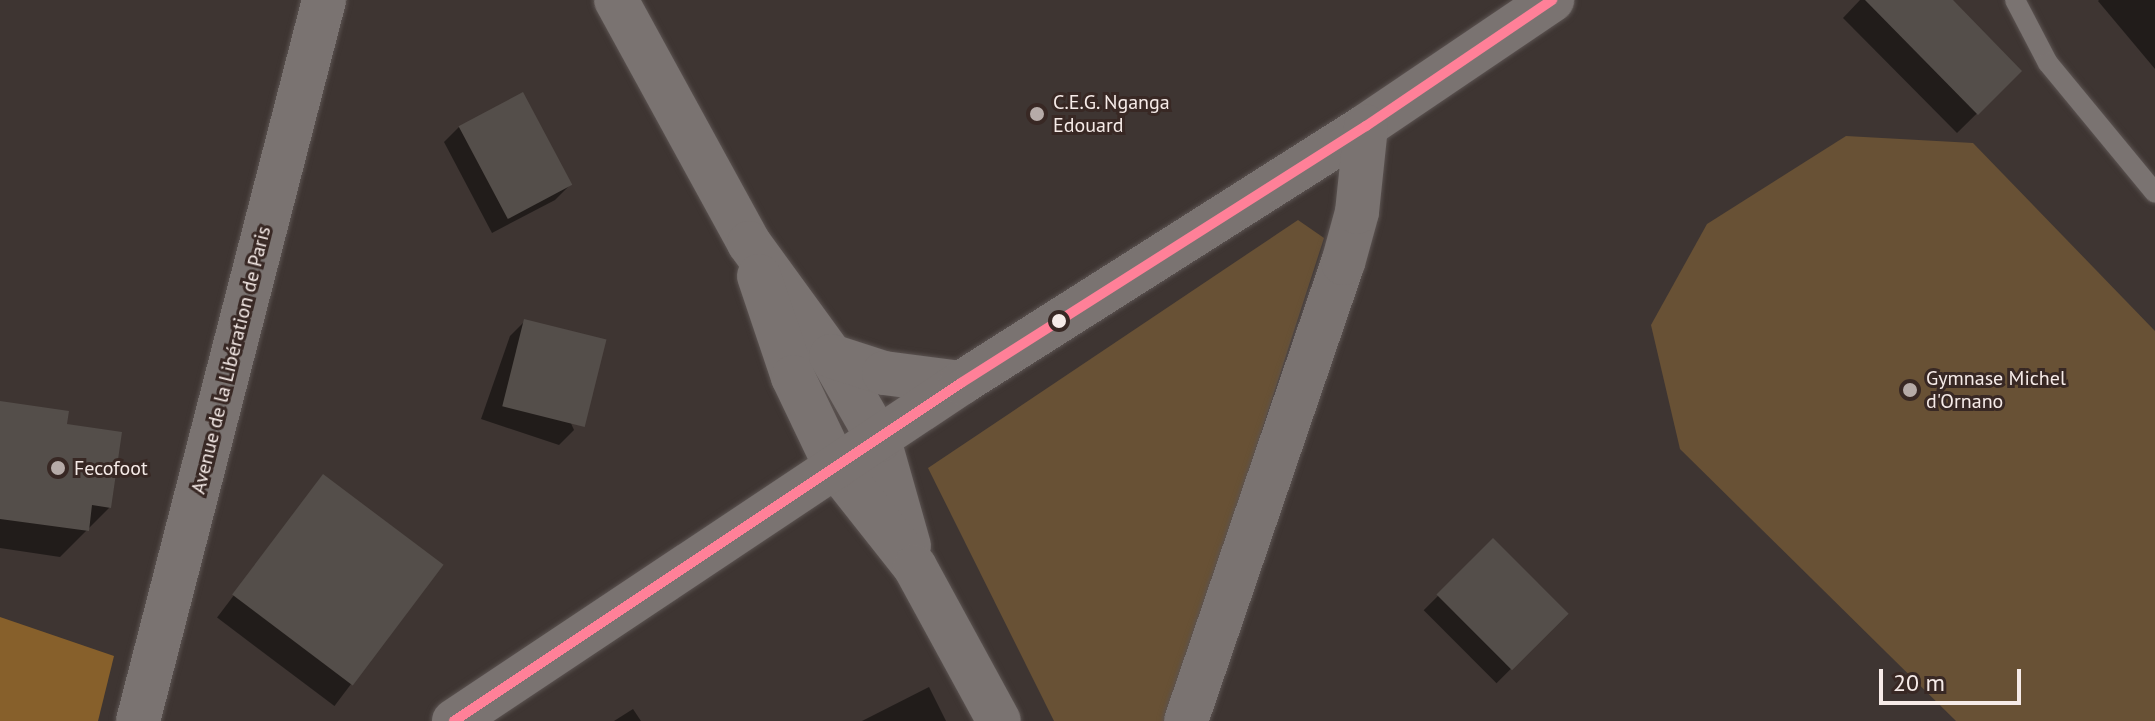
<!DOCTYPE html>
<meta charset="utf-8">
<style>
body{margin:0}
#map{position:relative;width:2155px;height:721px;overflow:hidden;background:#3e3532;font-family:"PT Sans",sans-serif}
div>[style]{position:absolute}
.green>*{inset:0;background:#685135}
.forest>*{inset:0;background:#87602b}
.shadow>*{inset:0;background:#0007;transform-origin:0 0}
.building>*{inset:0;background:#544e4a;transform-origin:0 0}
.roads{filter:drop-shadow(0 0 2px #5b5351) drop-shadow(0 0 2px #5b5351)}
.service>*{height:20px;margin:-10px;padding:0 10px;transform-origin:10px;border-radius:10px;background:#7a7371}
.tertiary>*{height:44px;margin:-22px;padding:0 22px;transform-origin:22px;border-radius:22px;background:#7a7371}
.secondary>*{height:44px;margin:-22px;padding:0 22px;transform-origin:22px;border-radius:22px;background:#7a7371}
.bus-1>*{height:10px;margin:-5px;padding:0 5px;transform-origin:5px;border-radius:5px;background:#ff8098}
.dots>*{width:22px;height:22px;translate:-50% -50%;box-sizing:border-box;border:4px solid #382824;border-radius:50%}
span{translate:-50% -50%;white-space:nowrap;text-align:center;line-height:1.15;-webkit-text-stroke:6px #382824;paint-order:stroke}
.poi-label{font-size:20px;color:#f6ebe8}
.left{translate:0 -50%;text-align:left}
.street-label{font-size:20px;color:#f6ebe8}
.scale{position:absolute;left:1879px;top:669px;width:142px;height:36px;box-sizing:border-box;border:4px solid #f6ebe8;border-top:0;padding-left:10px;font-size:24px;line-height:28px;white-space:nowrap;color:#f6ebe8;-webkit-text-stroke:6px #382824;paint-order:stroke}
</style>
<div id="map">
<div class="green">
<i style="clip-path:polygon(1846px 136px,1973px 143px,2155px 331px,2155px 721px,1956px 721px,1680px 449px,1651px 325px,1707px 224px)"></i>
<i style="clip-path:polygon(1298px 220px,1324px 238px,1168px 721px,1054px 721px,928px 468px)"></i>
</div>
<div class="forest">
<i style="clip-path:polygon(0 617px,114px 656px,98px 721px,0 721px)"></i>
</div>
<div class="shadow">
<i style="clip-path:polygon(1860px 0,1950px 0,2020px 71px,1957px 133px,1843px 18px)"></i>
<i style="clip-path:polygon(2099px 0,2155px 0,2155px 69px,2098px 1px)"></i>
<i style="clip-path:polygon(459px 127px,570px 185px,555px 200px,492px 233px,444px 142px)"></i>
<i style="clip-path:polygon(525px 321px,574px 430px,559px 445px,481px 419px,510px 336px)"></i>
<i style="clip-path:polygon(0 403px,64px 426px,110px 507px,60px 557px,0 548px)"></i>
<i style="left:323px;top:477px;width:147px;height:176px;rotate:37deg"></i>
<i style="left:1493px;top:541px;width:103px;height:98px;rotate:45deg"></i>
<i style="clip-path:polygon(929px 687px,946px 721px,862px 721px)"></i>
<i style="clip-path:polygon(633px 709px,641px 721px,614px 721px)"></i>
</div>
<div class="building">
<i style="clip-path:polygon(1865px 0,1953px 0,2022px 71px,1978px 115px)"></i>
<i style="left:523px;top:92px;width:105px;height:73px;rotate:62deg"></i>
<i style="left:524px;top:319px;width:85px;height:90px;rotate:14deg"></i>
<i style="clip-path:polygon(0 401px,69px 411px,67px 424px,122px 432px,111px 508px,92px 505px,89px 531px,0 519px)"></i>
<i style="left:323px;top:474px;width:151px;height:151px;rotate:37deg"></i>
<i style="left:1493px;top:538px;width:107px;height:80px;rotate:45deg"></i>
</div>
<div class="roads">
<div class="service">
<i style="left:2015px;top:0;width:71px;rotate:62.4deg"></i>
<i style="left:2048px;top:63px;width:168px;rotate:50.5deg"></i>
</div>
<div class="tertiary">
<i style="left:879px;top:440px;width:110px;rotate:74.2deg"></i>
<i style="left:836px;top:467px;width:127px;rotate:51.7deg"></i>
<i style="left:915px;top:567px;width:175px;rotate:61.4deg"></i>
<i style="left:138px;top:721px;width:745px;rotate:-75.53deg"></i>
</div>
<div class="secondary">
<i style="left:616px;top:0;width:277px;rotate:61.3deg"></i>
<i style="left:749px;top:243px;width:140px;rotate:54deg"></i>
<i style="left:831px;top:356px;width:97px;rotate:60.3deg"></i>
<i style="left:759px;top:276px;width:107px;rotate:71.4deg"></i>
<i style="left:793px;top:377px;width:100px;rotate:64.5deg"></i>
<i style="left:831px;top:356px;width:56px;rotate:17.8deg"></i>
<i style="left:884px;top:373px;width:78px;rotate:7.4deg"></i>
<i style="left:454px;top:721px;width:609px;rotate:-33.69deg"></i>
<i style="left:961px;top:383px;width:480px;rotate:-32.4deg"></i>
<i style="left:1366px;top:126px;width:225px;rotate:-34.1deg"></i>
<i style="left:1186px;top:721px;width:484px;rotate:-71.1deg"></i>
<i style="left:1343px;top:263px;width:53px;rotate:-74.6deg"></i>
<i style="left:1357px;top:212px;width:86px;rotate:-84deg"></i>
</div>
</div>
<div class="bus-1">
<i style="left:454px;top:721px;width:609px;rotate:-33.69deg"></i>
<i style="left:961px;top:383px;width:480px;rotate:-32.4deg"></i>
<i style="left:1366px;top:126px;width:225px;rotate:-34.1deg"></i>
</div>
<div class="dots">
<i style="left:1037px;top:114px;background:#b6aba8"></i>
<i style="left:1059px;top:321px;background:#f6ebe8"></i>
<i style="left:1910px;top:390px;background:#b6aba8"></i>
<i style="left:58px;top:468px;background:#b6aba8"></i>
</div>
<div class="poi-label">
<span class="left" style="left:1053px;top:114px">C.E.G. Nganga<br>Edouard</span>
<span class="left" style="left:1926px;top:390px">Gymnase Michel<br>d'Ornano</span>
<span class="left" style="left:74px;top:468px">Fecofoot</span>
</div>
<div class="street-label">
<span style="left:231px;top:360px;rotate:-76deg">Avenue de la Libération de Paris</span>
</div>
<div class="scale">20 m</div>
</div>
